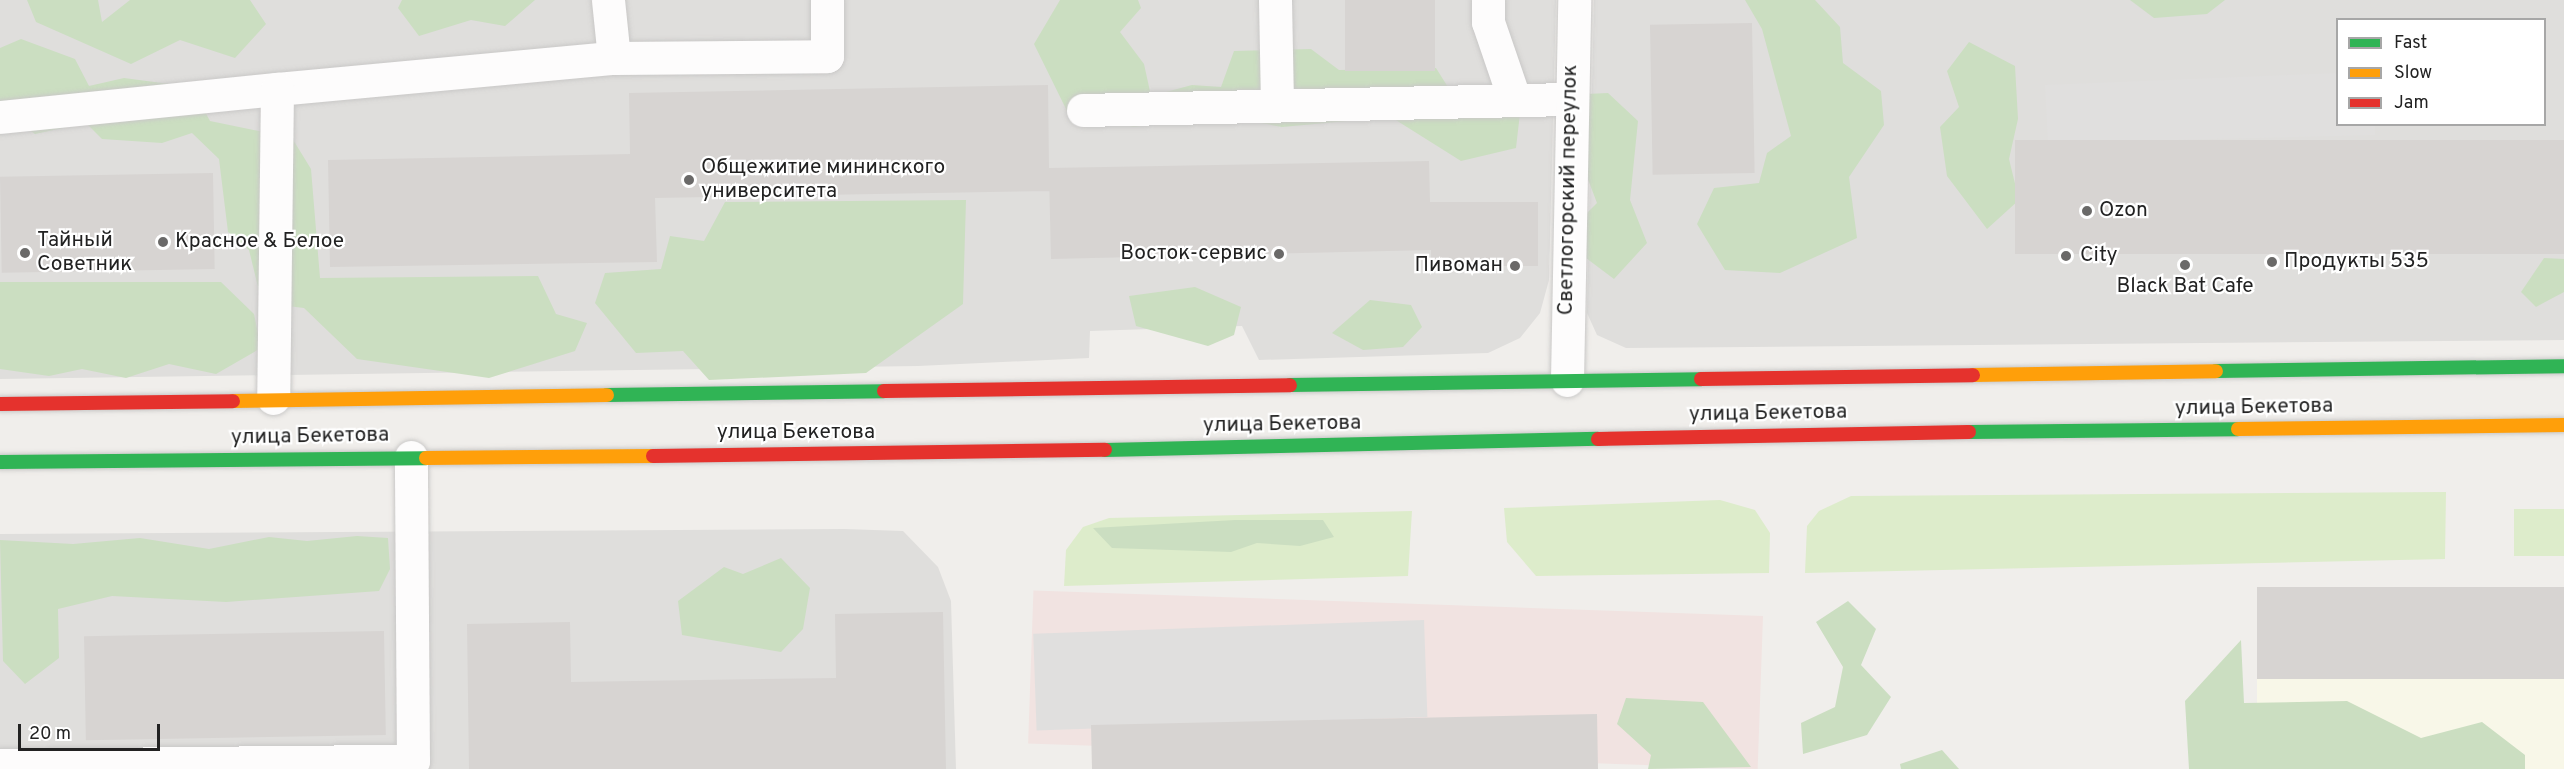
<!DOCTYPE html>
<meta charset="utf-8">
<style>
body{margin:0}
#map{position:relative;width:2564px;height:769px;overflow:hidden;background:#f0eeeb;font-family:Overpass,sans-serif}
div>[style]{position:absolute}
.residential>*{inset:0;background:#dfdedc}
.commercial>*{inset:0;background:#f1e3e1;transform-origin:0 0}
.education>*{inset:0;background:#f8f7e8;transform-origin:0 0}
.grass>*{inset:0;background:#ddeccb;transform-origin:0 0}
.forest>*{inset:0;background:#cbdec1}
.parking>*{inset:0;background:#e0dfde;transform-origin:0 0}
.building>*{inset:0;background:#d7d4d2;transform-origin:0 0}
.roads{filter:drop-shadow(0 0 2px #c9c8c7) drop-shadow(0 0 2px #c9c8c7)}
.street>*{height:33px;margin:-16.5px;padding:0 16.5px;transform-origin:16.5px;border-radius:16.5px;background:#fdfcfc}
.fast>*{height:14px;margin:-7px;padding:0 7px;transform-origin:7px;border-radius:7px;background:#30b455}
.slow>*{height:14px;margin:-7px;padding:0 7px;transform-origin:7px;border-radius:7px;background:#ff9f0a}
.jam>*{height:14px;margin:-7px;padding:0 7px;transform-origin:7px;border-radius:7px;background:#e5322d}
.dots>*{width:16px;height:16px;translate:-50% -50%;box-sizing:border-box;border:3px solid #fff;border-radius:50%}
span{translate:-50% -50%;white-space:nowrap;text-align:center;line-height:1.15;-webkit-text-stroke:4.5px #fff;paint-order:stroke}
.poi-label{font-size:21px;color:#222}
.left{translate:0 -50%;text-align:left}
.right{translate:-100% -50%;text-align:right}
.street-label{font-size:21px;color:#222}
.legend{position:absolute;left:2336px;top:18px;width:210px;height:108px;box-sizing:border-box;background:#fff;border:2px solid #a7a7a7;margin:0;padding:8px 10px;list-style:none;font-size:18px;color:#222}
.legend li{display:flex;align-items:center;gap:12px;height:30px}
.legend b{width:30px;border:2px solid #a7a7a7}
.scale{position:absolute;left:18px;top:724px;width:142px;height:27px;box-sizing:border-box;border:3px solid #222;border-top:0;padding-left:8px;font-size:18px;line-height:21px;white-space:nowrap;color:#222;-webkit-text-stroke:4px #fff;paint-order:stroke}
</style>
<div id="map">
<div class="residential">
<i style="clip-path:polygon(0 0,1556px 0,1549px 280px,1540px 313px,1520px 338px,1488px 353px,1259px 360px,1242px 326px,1090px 331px,1089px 358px,918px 366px,0 379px)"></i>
<i style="clip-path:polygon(evenodd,1594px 0,2564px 0,2564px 340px,1626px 348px,1597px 335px,1587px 313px,1594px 0,2338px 20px,2544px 20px,2544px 124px,2338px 124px,2338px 20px)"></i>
<i style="clip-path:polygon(844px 529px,903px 531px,938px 567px,951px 601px,956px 769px,0 769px,0 534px)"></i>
</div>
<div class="commercial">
<i style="left:1763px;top:616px;width:153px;height:730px;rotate:92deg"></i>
</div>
<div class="education">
<i style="left:2564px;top:587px;width:182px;height:307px;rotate:90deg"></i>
</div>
<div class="grass">
<i style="clip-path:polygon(2446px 492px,2445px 559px,1805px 573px,1807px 526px,1819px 511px,1851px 496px)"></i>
<i style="clip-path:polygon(1720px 500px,1755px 510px,1770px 533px,1769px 573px,1536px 576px,1507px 542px,1504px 508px)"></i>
<i style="left:2564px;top:509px;width:47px;height:50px;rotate:90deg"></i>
<i style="clip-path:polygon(1412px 511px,1408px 576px,1064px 586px,1066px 550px,1083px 527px,1109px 518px)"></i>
</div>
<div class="forest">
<i style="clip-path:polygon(27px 0,98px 0,102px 22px,130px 0,250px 0,266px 24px,235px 58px,180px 40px,131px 64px,36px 22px)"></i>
<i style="clip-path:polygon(402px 0,535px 0,505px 26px,471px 20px,419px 36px,398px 8px)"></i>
<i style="clip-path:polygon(1060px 0,1138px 0,1141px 8px,1120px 32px,1144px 64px,1151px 96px,1192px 85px,1221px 87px,1234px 51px,1311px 49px,1339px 70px,1436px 68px,1451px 92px,1520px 113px,1516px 148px,1461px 161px,1391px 117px,1282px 127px,1213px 114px,1134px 127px,1068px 113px,1034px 44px)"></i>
<i style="clip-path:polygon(1745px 0,1815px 0,1840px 27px,1843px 63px,1881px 91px,1884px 125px,1849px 177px,1857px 238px,1780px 273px,1725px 270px,1697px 224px,1714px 188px,1759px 183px,1767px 153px,1791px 136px,1762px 29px)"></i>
<i style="clip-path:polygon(2130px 0,2225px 0,2207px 14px,2154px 18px)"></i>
<i style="clip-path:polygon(21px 39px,75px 59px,89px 86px,124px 78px,192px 87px,210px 121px,292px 138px,311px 169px,320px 278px,538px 276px,556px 314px,587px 323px,575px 351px,489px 378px,357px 359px,304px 308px,262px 303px,249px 250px,228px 232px,219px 159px,192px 133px,162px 143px,102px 139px,86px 123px,35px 134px,0 109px,0 48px)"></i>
<i style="clip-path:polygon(1969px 42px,2015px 66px,2018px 119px,2009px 159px,2019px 200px,1987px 229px,1947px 176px,1940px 127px,1959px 107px,1947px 71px)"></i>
<i style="clip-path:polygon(1608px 93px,1638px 121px,1630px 200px,1647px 243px,1614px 279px,1574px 249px,1575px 225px,1597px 203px,1576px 148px,1586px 94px)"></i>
<i style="clip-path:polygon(966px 200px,963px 304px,866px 373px,709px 380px,683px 351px,636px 353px,595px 303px,605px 273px,661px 269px,670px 236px,704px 241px,725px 202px)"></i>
<i style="clip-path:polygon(2544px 258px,2564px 259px,2564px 292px,2536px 307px,2521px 292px)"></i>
<i style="clip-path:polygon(0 282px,221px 282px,254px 314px,261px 348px,216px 374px,169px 364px,126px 378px,82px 369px,49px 376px,0 369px)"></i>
<i style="clip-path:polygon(1195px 287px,1241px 307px,1234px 335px,1208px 346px,1136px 326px,1129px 296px)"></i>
<i style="clip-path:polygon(1370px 300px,1411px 305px,1422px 327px,1403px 347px,1363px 350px,1332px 333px)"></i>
<i style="clip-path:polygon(1235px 520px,1323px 520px,1334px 537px,1300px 546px,1257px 543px,1231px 552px,1112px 548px,1093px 528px)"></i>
<i style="clip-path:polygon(357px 536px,388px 538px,390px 569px,379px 591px,226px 602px,112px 596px,58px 609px,59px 658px,25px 684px,3px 661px,0 540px,73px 544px,140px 538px,209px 549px,269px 537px,307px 541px)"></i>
<i style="clip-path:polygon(781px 558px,810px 588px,803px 629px,781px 652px,682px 635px,678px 601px,724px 567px,743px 574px)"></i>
<i style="clip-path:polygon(1848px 601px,1876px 629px,1861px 665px,1891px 697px,1867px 735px,1803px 754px,1801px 723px,1835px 707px,1843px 667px,1816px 622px)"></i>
<i style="clip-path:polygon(2241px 640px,2244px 703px,2347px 701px,2421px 738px,2482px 722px,2525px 755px,2525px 769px,2189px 769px,2185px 701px)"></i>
<i style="clip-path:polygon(1626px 698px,1703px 702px,1751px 767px,1648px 769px,1651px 755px,1617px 724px)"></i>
<i style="clip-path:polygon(1942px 750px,1959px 769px,1901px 769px,1900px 764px)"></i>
</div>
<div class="parking">
<i style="clip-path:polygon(2337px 73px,2338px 124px,2375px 125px,2375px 135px,2048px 143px,2045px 85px)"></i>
<i style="left:1424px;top:620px;width:97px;height:391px;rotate:88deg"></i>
</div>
<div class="building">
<i style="left:1345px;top:0;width:90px;height:71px"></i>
<i style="left:1752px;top:23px;width:150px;height:102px;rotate:89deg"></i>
<i style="clip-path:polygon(1048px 85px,1049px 168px,1429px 161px,1430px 202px,1538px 202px,1538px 266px,1431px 266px,1431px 250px,1051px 259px,1049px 174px,1050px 191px,655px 198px,657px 262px,330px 267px,328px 160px,630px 154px,629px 93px)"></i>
<i style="left:2564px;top:140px;width:114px;height:549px;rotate:90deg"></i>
<i style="left:213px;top:173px;width:96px;height:213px;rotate:89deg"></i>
<i style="left:2564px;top:587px;width:92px;height:307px;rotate:90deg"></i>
<i style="clip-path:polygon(943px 612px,946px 769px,469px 769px,467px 624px,570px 622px,571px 682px,836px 678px,835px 614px)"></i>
<i style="left:384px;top:631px;width:104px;height:300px;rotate:89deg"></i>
<i style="clip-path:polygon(1597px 714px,1598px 769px,1092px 769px,1091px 725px)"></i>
</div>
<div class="roads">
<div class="street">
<i style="left:608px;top:0;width:58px;rotate:84.1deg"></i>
<i style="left:1275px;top:0;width:105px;rotate:88.9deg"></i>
<i style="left:1488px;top:0;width:22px;rotate:90deg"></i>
<i style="left:1488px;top:22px;width:80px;rotate:71.1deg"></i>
<i style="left:277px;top:89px;width:338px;rotate:-5.3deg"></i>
<i style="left:614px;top:58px;width:213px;rotate:-0.5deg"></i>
<i style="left:827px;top:56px;width:56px;rotate:-90deg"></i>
<i style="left:1083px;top:110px;width:488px;rotate:-1.3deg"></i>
<i style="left:0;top:117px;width:278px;rotate:-5.8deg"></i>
<i style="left:277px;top:89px;width:309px;rotate:90.7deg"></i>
<i style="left:1567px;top:380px;width:380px;rotate:-88.9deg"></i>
<i style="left:0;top:765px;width:413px;rotate:-0.6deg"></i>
<i style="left:413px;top:761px;width:304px;rotate:-90.4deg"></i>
</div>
<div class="fast">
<i style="left:2216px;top:371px;width:348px;rotate:-0.8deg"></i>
<i style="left:1290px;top:385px;width:411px;rotate:-0.8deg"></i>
<i style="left:607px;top:395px;width:277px;rotate:-0.8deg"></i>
<i style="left:1969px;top:432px;width:269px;rotate:-0.6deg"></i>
<i style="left:1105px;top:450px;width:493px;rotate:-1.3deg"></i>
<i style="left:0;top:462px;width:426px;rotate:-0.5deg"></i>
</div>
<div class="slow">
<i style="left:1973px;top:375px;width:243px;rotate:-0.9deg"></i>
<i style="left:233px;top:401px;width:374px;rotate:-0.9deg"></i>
<i style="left:2238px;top:429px;width:326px;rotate:-0.7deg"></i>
<i style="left:426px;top:458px;width:227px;rotate:-0.5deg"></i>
</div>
<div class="jam">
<i style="left:1701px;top:379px;width:272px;rotate:-0.8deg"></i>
<i style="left:884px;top:391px;width:406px;rotate:-0.8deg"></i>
<i style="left:0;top:404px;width:233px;rotate:-0.7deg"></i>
<i style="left:1598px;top:439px;width:371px;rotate:-1.1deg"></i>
<i style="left:653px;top:456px;width:452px;rotate:-0.8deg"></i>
</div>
</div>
<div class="dots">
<i style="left:689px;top:180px;background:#6a6968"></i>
<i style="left:2087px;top:211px;background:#6a6968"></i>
<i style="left:163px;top:242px;background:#6a6968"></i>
<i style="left:25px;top:253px;background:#6a6968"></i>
<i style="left:1279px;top:254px;background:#6a6968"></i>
<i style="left:2066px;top:256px;background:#6a6968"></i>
<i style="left:2272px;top:262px;background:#6a6968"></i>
<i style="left:2185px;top:265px;background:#6a6968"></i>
<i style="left:1515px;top:266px;background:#6a6968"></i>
</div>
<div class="poi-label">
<span class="left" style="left:701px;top:180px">Общежитие мининского<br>университета</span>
<span class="left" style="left:2099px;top:211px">Ozon</span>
<span class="left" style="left:37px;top:253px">Тайный<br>Советник</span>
<span class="left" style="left:175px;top:242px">Красное &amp; Белое</span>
<span class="right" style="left:1267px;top:254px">Восток-сервис</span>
<span class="left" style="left:2080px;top:256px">City</span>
<span class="left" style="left:2284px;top:262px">Продукты 535</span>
<span class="right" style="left:1503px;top:266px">Пивоман</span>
<span style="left:2185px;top:287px">Black Bat Cafe</span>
</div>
<div class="street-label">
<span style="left:1569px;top:190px;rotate:-89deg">Светлогорский переулок</span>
<span style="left:2254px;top:408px;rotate:-1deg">улица Бекетова</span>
<span style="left:1768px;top:414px;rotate:-1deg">улица Бекетова</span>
<span style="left:1282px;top:425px;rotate:-1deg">улица Бекетова</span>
<span style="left:796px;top:433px">улица Бекетова</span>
<span style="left:310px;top:437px;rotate:-1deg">улица Бекетова</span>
</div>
<ul class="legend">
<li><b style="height:8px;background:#30b455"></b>Fast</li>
<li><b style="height:8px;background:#ff9f0a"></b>Slow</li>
<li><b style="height:8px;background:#e5322d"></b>Jam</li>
</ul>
<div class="scale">20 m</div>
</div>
